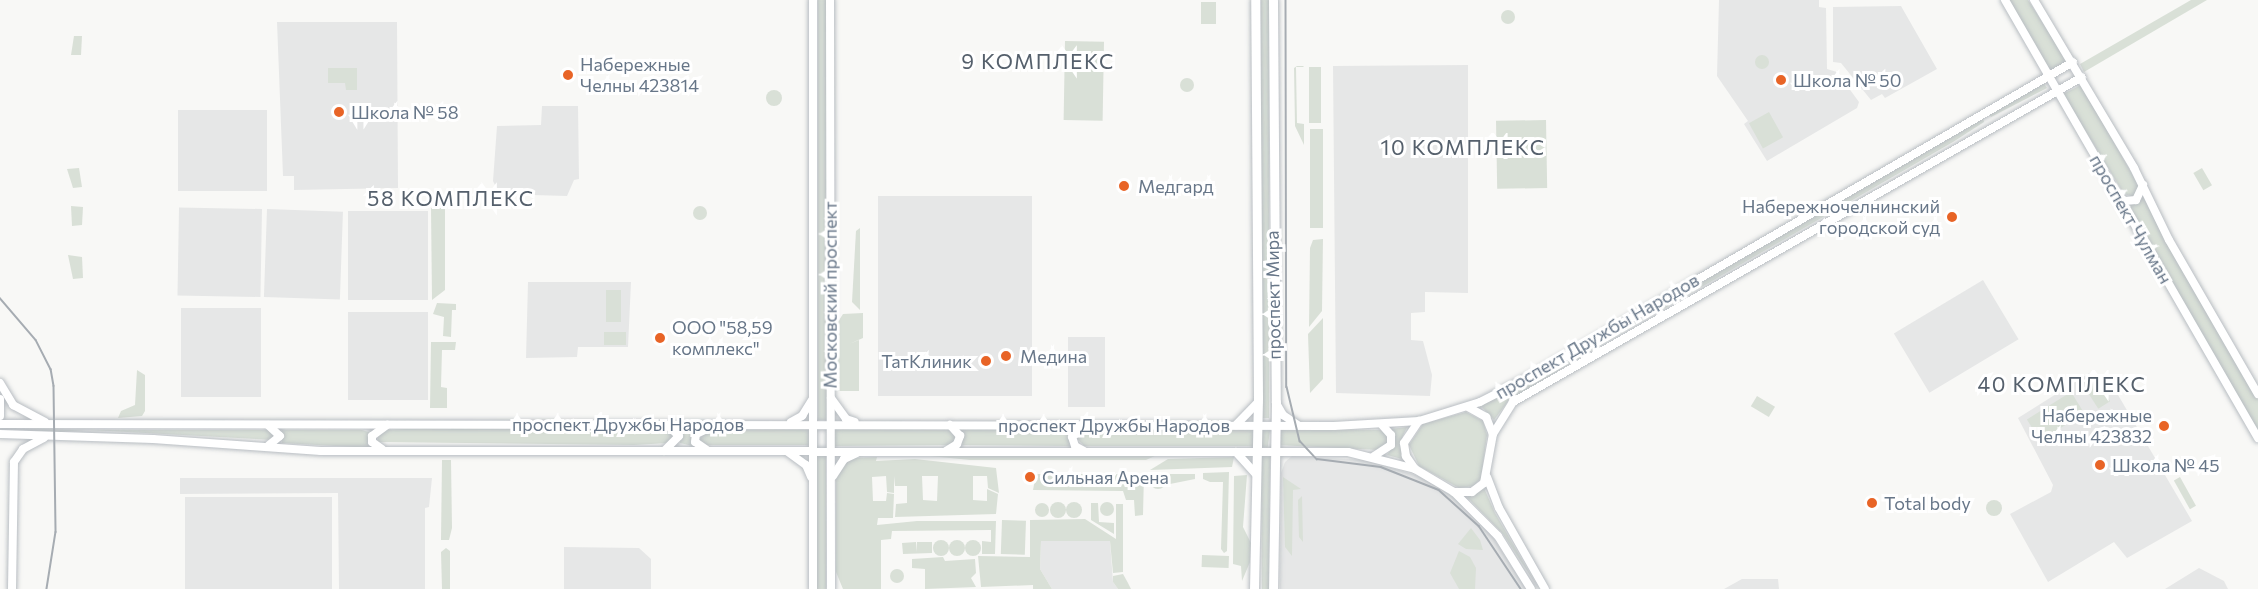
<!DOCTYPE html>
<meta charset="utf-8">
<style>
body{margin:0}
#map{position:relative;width:2258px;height:589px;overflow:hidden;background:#f8f8f6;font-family:Commissioner,sans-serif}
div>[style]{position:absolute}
.built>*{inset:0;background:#e6e7e7;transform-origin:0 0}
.green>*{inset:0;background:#d9e0d7;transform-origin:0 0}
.round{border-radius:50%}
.roads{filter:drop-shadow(0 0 2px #b8bdc2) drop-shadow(0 0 2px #b8bdc2)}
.secondary>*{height:8px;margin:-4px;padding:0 4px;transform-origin:4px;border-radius:4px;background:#fff}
.primary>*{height:9px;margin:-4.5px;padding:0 4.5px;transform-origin:4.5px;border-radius:4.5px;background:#fff}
.tram>*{height:1.5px;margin:-0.75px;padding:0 0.75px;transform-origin:0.75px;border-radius:0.75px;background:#a6acb2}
.dots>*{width:16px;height:16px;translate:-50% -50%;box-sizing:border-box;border:3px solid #fff;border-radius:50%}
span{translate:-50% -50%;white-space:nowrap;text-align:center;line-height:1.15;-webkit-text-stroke:6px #fff;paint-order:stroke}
.poi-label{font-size:18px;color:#677688}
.left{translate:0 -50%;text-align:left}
.right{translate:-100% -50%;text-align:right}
.street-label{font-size:18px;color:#677688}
.quarter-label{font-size:21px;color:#55606c;letter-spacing:1.5px}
</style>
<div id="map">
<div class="built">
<i style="clip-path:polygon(1719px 0,1819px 0,1819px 7px,1826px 8px,1827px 69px,1837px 72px,1859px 102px,1857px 108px,1767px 161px,1744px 124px,1748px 121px,1717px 76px)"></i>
<i style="clip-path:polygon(1901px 6px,1937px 69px,1885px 98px,1882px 94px,1871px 100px,1841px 63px,1833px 62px,1833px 7px)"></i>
<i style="clip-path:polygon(277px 22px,397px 22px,398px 188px,294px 190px,294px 176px,283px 176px)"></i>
<i style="clip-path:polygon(1468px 65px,1468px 293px,1425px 292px,1425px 312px,1411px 313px,1411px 340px,1423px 341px,1432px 375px,1430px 396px,1336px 393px,1333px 66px)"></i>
<i style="clip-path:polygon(542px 106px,578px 106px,579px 179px,574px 180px,567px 196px,501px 194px,502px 189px,497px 189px,493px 181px,497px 126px,541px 125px)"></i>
<i style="left:178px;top:110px;width:89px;height:81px"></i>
<i style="left:878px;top:196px;width:154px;height:200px"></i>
<i style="left:262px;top:209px;width:88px;height:83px;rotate:91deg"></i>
<i style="left:267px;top:209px;width:76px;height:88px;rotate:2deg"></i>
<i style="left:348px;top:211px;width:80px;height:89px"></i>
<i style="left:1983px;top:280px;width:69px;height:104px;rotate:59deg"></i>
<i style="clip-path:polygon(528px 282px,631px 282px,628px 347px,578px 347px,577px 357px,526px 358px)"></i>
<i style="left:181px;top:308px;width:80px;height:89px"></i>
<i style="left:348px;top:312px;width:80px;height:88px"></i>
<i style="left:1068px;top:337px;width:37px;height:70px"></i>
<i style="clip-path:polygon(2091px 372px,2111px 383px,2192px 521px,2127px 558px,2114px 542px,2048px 582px,2010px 514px,2051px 492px,2053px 485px,2018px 418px)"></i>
<i style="clip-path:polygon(1292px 456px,1365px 460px,1425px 478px,1460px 502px,1487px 528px,1526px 589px,1280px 589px,1281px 473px,1285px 462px)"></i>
<i style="clip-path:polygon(180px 478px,432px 478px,429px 507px,425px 508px,425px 589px,339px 589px,338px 493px,180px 494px)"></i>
<i style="left:185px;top:497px;width:147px;height:92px"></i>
<i style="clip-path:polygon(1041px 541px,1110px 541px,1113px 582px,1118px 589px,1052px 589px,1040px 569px)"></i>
<i style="clip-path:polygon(564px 547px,639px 548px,651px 559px,651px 589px,564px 589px)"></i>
<i style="clip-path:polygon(2199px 568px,2224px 581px,2228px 589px,2165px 589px)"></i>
<i style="clip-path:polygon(1742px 579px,1778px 579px,1779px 589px,1724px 589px)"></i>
</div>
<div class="green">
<i style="left:818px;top:0;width:9px;height:420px"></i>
<i style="left:1261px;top:0;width:8px;height:418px"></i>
<i style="clip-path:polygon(2009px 0,2028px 0,2068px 62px,2051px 72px)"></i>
<i style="clip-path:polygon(2191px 0,2207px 0,2084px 72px,2080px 64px)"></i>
<i style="left:1201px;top:2px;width:15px;height:22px"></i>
<i class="round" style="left:1501px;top:10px;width:14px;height:14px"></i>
<i style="clip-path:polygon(74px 36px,82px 36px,81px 55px,71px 55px)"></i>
<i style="left:1065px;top:41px;width:39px;height:79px;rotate:1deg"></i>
<i class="round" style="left:1755px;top:55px;width:14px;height:14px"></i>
<i style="clip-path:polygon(1297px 66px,1303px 66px,1304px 67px,1296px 67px,1297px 123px,1304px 124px,1304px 145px,1295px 126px,1294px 68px)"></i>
<i style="left:1309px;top:67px;width:12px;height:56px"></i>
<i style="clip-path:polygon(328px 68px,357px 68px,357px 90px,346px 90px,345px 83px,328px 83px)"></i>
<i class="round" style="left:1180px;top:78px;width:14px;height:14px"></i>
<i style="clip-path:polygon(2043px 82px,2047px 88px,1991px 117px,1989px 114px)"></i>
<i style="clip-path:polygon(2081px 85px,2139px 186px,2134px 197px,2124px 194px,2063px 94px)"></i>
<i class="round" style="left:766px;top:90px;width:16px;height:16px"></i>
<i style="left:1769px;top:112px;width:29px;height:23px;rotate:61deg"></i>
<i style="clip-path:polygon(1983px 118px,1984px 122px,1953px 142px,1653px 315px,1685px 292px)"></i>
<i style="left:1546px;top:120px;width:68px;height:50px;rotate:89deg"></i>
<i style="left:1310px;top:129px;width:13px;height:99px"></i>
<i style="clip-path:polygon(79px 168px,82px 187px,73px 188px,67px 169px)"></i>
<i style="left:2202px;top:168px;width:20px;height:10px;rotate:60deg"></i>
<i style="clip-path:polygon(2144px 196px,2258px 399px,2258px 432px,2126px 204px,2139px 202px)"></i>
<i class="round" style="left:693px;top:206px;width:14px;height:14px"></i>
<i style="clip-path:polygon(71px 206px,83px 207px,82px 225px,72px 226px)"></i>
<i style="clip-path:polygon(431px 208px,445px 208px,445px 290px,432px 300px)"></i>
<i style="clip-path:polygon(860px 228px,860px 310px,852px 302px,856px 231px)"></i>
<i style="clip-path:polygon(1323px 239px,1322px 311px,1309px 327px,1310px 248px,1313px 240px)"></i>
<i style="clip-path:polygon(68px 255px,82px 257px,83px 278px,73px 279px)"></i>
<i style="left:606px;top:290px;width:15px;height:32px"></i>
<i style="clip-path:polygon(437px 303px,456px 304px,456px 310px,452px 310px,451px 337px,443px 336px,444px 317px,433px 314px)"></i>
<i style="clip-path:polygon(863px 313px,863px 338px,849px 344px,859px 340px,859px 391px,838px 391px,836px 325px,843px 314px)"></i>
<i style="clip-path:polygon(1323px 318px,1323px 379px,1310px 393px,1308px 334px)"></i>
<i style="clip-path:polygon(1647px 318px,1509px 400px,1494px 420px,1481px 406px,1628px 325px)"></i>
<i style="left:604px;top:332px;width:22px;height:13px"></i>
<i style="clip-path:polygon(431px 342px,456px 342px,455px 350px,442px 350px,441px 387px,447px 388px,447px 408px,430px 408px)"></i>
<i style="clip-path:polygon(137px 370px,145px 375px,145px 411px,142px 416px,118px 418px,121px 411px,135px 405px)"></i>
<i style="left:2097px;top:381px;width:24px;height:14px;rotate:57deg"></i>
<i style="left:2071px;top:392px;width:25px;height:52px;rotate:58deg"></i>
<i style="left:1757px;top:396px;width:21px;height:12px;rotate:31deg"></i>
<i style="clip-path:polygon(1466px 412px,1483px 421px,1487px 435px,1481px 478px,1474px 486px,1459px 488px,1419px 466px,1409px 445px,1423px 424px)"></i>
<i style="clip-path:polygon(1407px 427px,1400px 442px,1402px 459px,1387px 455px,1395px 443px,1391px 429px)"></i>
<i style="clip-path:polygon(426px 428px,669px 428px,674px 437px,668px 443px,634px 445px,378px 442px,378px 436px,384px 430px)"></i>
<i style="clip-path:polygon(950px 428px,958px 437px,952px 445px,834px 446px,834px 429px)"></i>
<i style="clip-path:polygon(960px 428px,1071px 431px,1070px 446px,960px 445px,963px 436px)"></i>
<i style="clip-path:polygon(14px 429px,84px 430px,58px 432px)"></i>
<i style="clip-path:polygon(679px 429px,693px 430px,693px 446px,680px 443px)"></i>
<i style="clip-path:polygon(809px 429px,809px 445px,707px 445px,699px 440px,707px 430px)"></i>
<i style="clip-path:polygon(1253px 429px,1253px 446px,1084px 446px,1076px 437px,1084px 432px)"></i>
<i style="left:1262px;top:429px;width:8px;height:18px;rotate:7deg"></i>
<i style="clip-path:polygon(1276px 429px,1381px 430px,1387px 434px,1388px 444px,1379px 450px,1277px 445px)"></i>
<i style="clip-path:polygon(90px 430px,268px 430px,274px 431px,273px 440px)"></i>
<i style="clip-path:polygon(282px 430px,362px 430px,372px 433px,372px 448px,282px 443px)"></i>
<i style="left:817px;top:454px;width:9px;height:135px"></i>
<i style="clip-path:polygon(1157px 455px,1146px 460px,970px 460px,930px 456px)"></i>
<i style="clip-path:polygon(1261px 456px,1270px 456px,1269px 589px,1262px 589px)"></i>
<i style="clip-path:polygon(evenodd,877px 457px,876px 461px,915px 459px,996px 468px,999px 493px,988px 488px,987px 476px,973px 476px,973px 500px,987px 501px,987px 489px,998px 494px,996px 514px,895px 517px,896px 504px,907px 503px,907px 486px,895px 486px,894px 476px,894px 493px,887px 492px,886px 476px,872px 477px,873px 501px,886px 501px,887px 493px,894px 494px,893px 518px,878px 518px,877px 525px,917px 521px,996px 521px,995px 554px,982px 554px,982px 541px,991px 542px,991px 530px,892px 531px,891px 539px,881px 540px,881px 589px,843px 589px,836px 572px,836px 474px,849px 458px,877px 457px,922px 476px,938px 476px,937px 501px,923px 500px,922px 476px)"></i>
<i style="clip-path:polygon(1234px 457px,1232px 467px,1150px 470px,1168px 459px)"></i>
<i style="clip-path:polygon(442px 460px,451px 460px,452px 528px,449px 540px,441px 540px)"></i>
<i style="clip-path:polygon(1229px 472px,1227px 551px,1224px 553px,1221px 549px,1223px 482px,1210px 482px,1203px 479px,1203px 473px)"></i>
<i class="round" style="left:1150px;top:473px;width:16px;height:16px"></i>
<i style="clip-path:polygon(1036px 474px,1144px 474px,1143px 515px,1135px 516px,1134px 500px,1126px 500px,1123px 491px,1033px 490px)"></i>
<i style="clip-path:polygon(1170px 474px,1195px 474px,1195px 479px,1170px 484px)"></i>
<i style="clip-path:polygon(1247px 475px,1243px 527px,1251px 543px,1250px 562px,1242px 581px,1241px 566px,1233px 564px,1234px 476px)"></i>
<i style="clip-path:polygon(1283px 477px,1301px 489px,1293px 490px,1292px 556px,1285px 547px)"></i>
<i style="left:2180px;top:477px;width:33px;height:7px;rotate:61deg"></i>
<i style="clip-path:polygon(1484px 488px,1495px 513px,1539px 589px,1503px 534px,1467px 497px)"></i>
<i style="clip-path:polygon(1302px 496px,1303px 542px,1299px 537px,1298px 500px)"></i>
<i class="round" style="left:1986px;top:500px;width:16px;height:16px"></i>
<i class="round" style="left:1100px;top:502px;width:14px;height:14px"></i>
<i class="round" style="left:1066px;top:502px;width:16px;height:16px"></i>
<i class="round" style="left:1050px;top:502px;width:16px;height:16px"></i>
<i class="round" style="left:1035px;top:503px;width:14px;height:14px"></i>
<i style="clip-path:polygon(1091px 503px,1098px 503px,1099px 522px,1114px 523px,1114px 534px,1091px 520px)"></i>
<i style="clip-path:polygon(1116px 504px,1123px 504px,1123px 572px,1113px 573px,1110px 541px,1041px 541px,1040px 569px,1052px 589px,1033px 589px,1033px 585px,981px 587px,978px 556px,1030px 557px,1030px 520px,1085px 519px,1116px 539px)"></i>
<i style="left:1002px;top:520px;width:24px;height:34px;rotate:2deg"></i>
<i style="clip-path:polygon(1471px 528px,1480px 540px,1483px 550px,1466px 549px,1458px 544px)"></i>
<i class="round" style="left:965px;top:540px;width:16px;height:16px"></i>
<i class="round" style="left:949px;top:540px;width:16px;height:16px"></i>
<i class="round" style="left:933px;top:540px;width:16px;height:16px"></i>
<i style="clip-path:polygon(916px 542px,916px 552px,917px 542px,932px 542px,932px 553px,903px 554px,902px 543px)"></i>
<i style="clip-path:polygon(446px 548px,450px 551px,450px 589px,442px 589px,441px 552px)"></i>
<i style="clip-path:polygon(1459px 551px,1470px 557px,1476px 568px,1475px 589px,1459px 589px,1450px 573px)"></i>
<i style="left:1202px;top:555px;width:27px;height:12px;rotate:2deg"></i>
<i style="clip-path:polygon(943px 557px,945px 561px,975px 559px,976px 573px,971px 578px,976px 587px,925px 589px,925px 569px,912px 568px,912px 559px)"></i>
<i class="round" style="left:890px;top:569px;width:14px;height:14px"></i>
<i style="clip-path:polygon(1123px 574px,1128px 583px,1131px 589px,1118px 589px,1113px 582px,1113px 576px)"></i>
</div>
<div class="roads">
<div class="secondary">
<i style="left:813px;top:0;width:589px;rotate:90deg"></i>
<i style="left:830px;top:0;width:589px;rotate:89.9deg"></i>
<i style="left:2005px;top:0;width:506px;rotate:59.99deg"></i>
<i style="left:2034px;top:0;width:196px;rotate:59.2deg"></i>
<i style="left:2134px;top:168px;width:80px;rotate:64.1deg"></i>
<i style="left:2169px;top:240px;width:178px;rotate:60deg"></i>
<i style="left:2118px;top:196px;width:9px;rotate:36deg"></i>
<i style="left:2125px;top:201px;width:11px;rotate:-5deg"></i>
<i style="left:2136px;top:200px;width:17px;rotate:-65deg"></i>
<i style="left:0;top:383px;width:26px;rotate:59deg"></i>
<i style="left:13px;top:405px;width:36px;rotate:28deg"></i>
<i style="left:831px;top:398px;width:26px;rotate:54deg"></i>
<i style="left:846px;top:419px;width:9px;rotate:18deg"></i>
<i style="left:0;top:399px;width:17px;rotate:90deg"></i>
<i style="left:1276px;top:403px;width:14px;rotate:60deg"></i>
<i style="left:1283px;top:415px;width:18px;rotate:34deg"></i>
<i style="left:1468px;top:407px;width:21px;rotate:29deg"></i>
<i style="left:1486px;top:417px;width:18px;rotate:68deg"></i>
<i style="left:791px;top:422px;width:13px;rotate:-29deg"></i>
<i style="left:802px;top:416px;width:19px;rotate:-58deg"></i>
<i style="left:0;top:424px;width:1334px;rotate:0.09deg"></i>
<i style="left:1334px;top:426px;width:85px;rotate:-3.4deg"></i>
<i style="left:1419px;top:421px;width:64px;rotate:-17.3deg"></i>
<i style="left:1480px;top:402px;width:59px;rotate:-27deg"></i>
<i style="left:1533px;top:375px;width:624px;rotate:-30.1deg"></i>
<i style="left:268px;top:425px;width:16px;rotate:43deg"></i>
<i style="left:280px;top:436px;width:14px;rotate:141deg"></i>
<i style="left:1236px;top:425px;width:32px;rotate:-46deg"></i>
<i style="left:0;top:434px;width:153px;rotate:1.9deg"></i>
<i style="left:153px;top:439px;width:168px;rotate:4.1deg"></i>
<i style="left:321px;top:451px;width:1027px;rotate:0.06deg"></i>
<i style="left:1348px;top:452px;width:69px;rotate:14.2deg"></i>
<i style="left:1415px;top:469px;width:45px;rotate:30.5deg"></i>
<i style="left:1454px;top:492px;width:62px;rotate:45deg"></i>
<i style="left:1498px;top:536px;width:62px;rotate:58.1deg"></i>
<i style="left:382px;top:449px;width:12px;rotate:-145deg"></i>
<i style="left:372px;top:442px;width:6px;rotate:-90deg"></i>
<i style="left:372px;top:436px;width:19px;rotate:-36deg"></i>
<i style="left:707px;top:450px;width:14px;rotate:-146deg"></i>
<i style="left:695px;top:442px;width:8px;rotate:-83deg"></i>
<i style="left:696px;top:434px;width:14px;rotate:-25deg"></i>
<i style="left:664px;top:451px;width:21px;rotate:-45deg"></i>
<i style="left:679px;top:436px;width:16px;rotate:-137deg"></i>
<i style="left:946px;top:451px;width:13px;rotate:-32deg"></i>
<i style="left:957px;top:444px;width:9px;rotate:-69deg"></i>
<i style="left:960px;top:436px;width:15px;rotate:-132deg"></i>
<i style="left:1084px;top:451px;width:10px;rotate:-151deg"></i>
<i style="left:1075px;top:446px;width:9px;rotate:-108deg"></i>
<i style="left:1072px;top:437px;width:17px;rotate:-40deg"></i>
<i style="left:788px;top:452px;width:22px;rotate:36deg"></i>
<i style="left:806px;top:465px;width:13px;rotate:67deg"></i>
<i style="left:1236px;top:452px;width:30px;rotate:48deg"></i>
<i style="left:1374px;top:456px;width:20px;rotate:-33deg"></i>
<i style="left:1391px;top:445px;width:10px;rotate:-90deg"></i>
<i style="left:1391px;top:435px;width:13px;rotate:-132deg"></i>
<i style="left:1415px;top:469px;width:16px;rotate:-125deg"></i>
<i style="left:1406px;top:456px;width:13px;rotate:-99deg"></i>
<i style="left:1404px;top:443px;width:27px;rotate:-56deg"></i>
<i style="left:833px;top:476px;width:20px;rotate:-57deg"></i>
<i style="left:844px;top:459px;width:14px;rotate:-25deg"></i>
<i style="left:1487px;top:477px;width:33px;rotate:69deg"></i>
<i style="left:1499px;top:508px;width:93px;rotate:60.4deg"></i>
<i style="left:1454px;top:492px;width:18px"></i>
<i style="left:1472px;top:492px;width:15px;rotate:-37deg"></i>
<i style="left:1484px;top:483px;width:50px;rotate:-79.6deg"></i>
<i style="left:1493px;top:434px;width:38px;rotate:-58deg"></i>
<i style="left:1513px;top:402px;width:655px;rotate:-29.73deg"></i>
<i style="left:12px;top:589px;width:127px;rotate:-89.1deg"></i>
<i style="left:14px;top:462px;width:16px;rotate:-55deg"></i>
<i style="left:23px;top:449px;width:24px;rotate:-28deg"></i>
</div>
<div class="primary">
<i style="left:1273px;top:0;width:402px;rotate:89.6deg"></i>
<i style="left:1276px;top:402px;width:187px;rotate:90.9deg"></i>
<i style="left:1254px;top:589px;width:192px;rotate:-88.8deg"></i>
<i style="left:1258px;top:397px;width:397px;rotate:-90.4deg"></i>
</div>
</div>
<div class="tram">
<i style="left:1286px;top:0;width:387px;rotate:89.9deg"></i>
<i style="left:1287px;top:387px;width:56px;rotate:76.5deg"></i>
<i style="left:1300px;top:441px;width:25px;rotate:47deg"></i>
<i style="left:1317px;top:459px;width:64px;rotate:7.1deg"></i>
<i style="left:1381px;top:467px;width:62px;rotate:21.6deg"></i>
<i style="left:1439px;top:490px;width:54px;rotate:42deg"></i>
<i style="left:1479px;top:526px;width:76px;rotate:56.3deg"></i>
<i style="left:0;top:298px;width:55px;rotate:49.4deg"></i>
<i style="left:36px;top:340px;width:33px;rotate:63deg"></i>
<i style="left:51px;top:369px;width:17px;rotate:80deg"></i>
<i style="left:54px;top:386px;width:146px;rotate:89.2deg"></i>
<i style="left:56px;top:532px;width:58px;rotate:99deg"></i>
</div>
<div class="dots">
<i style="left:568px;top:75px;background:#e86426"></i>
<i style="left:1781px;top:80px;background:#e86426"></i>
<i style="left:339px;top:112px;background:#e86426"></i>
<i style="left:1124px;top:186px;background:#e86426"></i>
<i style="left:1952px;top:217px;background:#e86426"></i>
<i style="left:660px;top:338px;background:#e86426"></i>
<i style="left:1006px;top:356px;background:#e86426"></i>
<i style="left:986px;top:361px;background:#e86426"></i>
<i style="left:2164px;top:426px;background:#e86426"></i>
<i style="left:2100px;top:465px;background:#e86426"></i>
<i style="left:1030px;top:477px;background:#e86426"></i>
<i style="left:1872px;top:503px;background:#e86426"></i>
</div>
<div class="poi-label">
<span class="left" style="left:580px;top:75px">Набережные<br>Челны 423814</span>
<span class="left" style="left:1793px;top:80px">Школа № 50</span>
<span class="left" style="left:351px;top:112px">Школа № 58</span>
<span class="left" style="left:1138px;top:186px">Медгард</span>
<span class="right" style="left:1940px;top:217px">Набережночелнинский<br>городской суд</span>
<span class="left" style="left:672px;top:338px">ООО "58,59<br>комплекс"</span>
<span class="left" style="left:1020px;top:356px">Медина</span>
<span class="right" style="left:972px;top:361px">ТатКлиник</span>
<span class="right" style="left:2152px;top:426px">Набережные<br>Челны 423832</span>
<span class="left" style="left:2112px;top:465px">Школа № 45</span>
<span class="left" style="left:1042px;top:477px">Сильная Арена</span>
<span class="left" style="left:1884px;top:503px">Total body</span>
</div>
<div class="street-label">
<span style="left:2131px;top:219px;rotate:60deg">проспект Чулман</span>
<span style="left:830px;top:295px;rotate:-90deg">Московский проспект</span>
<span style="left:1273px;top:295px;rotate:-91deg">проспект Мира</span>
<span style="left:1597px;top:336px;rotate:-30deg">проспект Дружбы Народов</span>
<span style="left:628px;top:424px">проспект Дружбы Народов</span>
<span style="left:1114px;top:425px">проспект Дружбы Народов</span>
</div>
<div class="quarter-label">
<span style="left:1038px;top:61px">9 КОМПЛЕКС</span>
<span style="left:1463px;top:147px">10 КОМПЛЕКС</span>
<span style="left:451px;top:198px">58 КОМПЛЕКС</span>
<span style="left:2062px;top:384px">40 КОМПЛЕКС</span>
</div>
</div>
